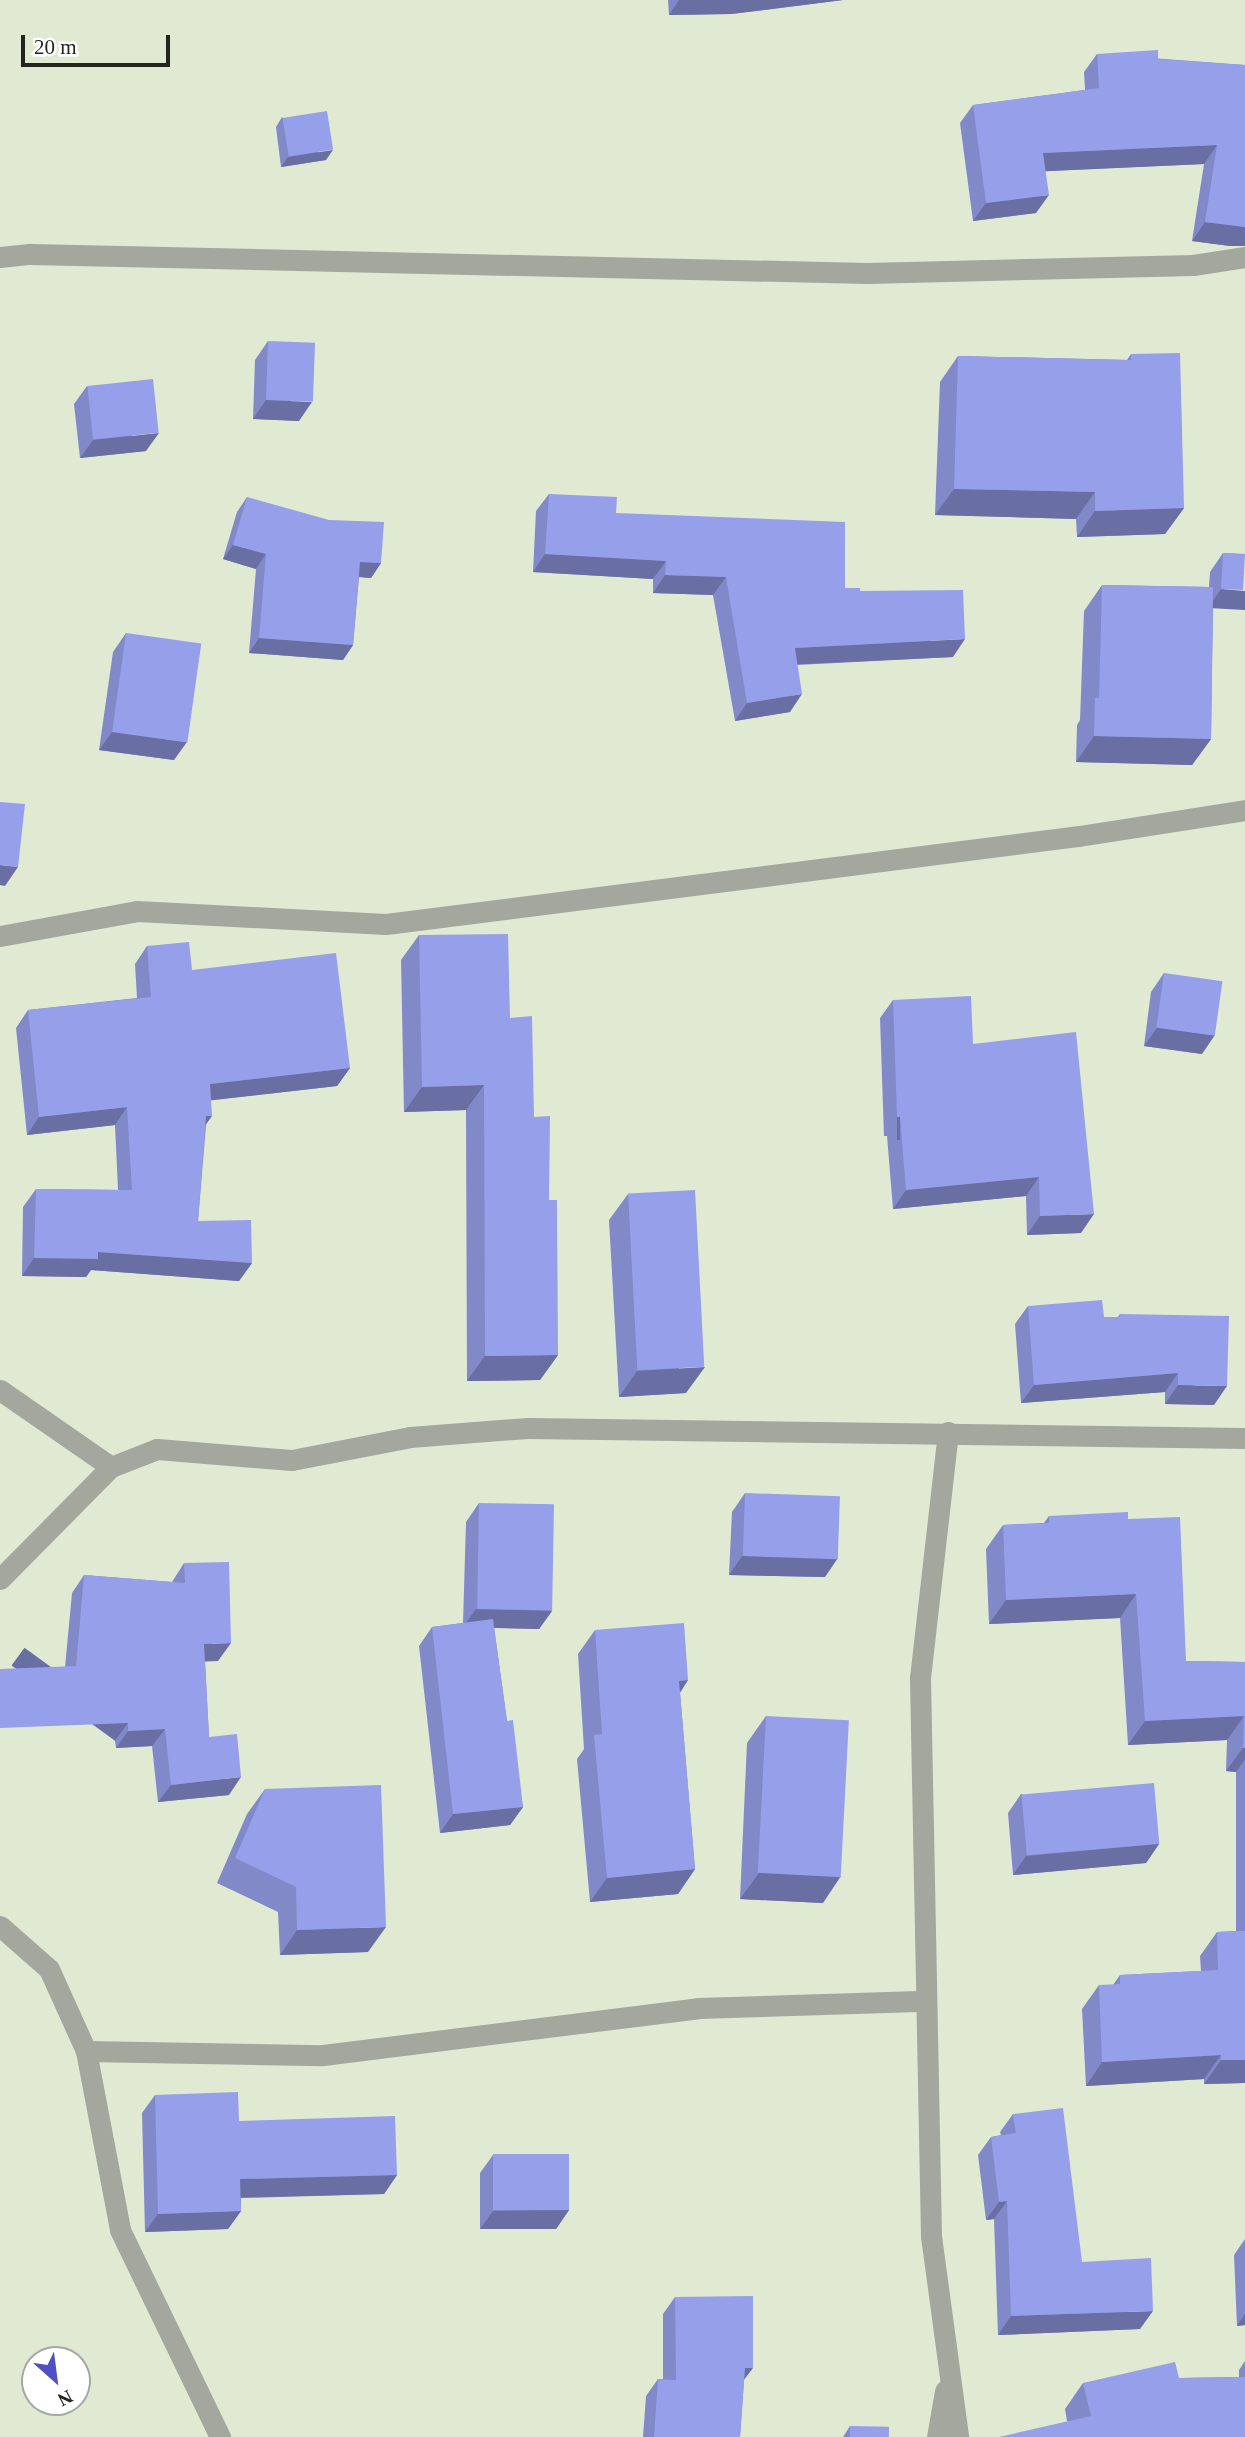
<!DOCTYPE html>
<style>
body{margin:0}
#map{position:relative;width:1245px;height:2437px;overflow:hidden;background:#e0e9d2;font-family:"Times New Roman",serif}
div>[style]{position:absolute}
.street>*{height:21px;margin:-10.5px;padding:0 10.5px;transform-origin:10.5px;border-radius:10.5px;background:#a3a79e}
.wall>*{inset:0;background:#8189c8}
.shaded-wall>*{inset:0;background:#696fa3;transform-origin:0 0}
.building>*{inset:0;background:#969fe9;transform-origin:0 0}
span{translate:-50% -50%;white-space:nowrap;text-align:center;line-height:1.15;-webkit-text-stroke:6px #fff;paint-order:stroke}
.north{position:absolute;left:21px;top:2346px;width:70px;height:70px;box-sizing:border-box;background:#fff;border:2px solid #a7a8a5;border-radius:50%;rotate:152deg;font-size:19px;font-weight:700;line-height:28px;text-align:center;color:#22251d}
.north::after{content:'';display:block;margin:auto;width:24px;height:32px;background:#504fc5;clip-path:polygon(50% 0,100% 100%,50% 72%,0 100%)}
.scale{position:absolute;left:21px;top:35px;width:149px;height:32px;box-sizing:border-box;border:4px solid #22251d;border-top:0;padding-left:9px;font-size:21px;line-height:24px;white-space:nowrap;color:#22251d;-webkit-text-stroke:5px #fff;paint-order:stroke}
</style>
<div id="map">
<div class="street">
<i style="left:0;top:257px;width:30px;rotate:-6deg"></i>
<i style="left:30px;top:254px;width:837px;rotate:1.3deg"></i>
<i style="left:867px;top:273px;width:326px;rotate:-1.4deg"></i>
<i style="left:1193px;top:265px;width:53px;rotate:-8.7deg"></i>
<i style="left:0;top:936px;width:139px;rotate:-10.3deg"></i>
<i style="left:137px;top:911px;width:249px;rotate:3deg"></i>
<i style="left:386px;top:924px;width:699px;rotate:-7.24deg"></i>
<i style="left:1079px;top:836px;width:168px;rotate:-8.9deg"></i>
<i style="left:0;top:1390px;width:135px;rotate:34.7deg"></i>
<i style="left:948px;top:1432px;width:248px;rotate:96.5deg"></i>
<i style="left:920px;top:1678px;width:558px;rotate:88.87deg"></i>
<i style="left:931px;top:2236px;width:203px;rotate:82.3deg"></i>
<i style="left:0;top:1579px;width:158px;rotate:-45.3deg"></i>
<i style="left:111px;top:1467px;width:49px;rotate:-21.4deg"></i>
<i style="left:157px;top:1449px;width:135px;rotate:4.7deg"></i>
<i style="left:292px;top:1460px;width:120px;rotate:-11deg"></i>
<i style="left:410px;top:1437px;width:118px;rotate:-4.4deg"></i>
<i style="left:528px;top:1428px;width:717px;rotate:0.8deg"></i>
<i style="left:0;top:1926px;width:65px;rotate:41.3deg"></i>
<i style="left:49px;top:1969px;width:90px;rotate:65.7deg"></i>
<i style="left:86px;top:2051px;width:182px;rotate:79.2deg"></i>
<i style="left:120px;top:2230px;width:230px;rotate:64.2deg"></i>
<i style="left:86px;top:2051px;width:237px;rotate:1deg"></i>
<i style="left:323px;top:2055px;width:378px;rotate:-7.1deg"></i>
<i style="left:698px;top:2008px;width:228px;rotate:-1.8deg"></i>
<i style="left:937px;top:2437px;width:47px;rotate:-80.1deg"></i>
</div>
<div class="wall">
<i style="clip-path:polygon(668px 0,843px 0,731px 14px,669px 15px)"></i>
<i style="clip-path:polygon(1097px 54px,1245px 65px,1245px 246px,1230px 246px,1192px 241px,1204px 164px,1045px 171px,1036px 213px,973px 221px,960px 123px,973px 105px,1085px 90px,1084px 72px)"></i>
<i style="clip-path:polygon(282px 117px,326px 160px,281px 167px,276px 127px)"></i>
<i style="clip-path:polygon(268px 341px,299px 421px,253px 419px,255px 360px)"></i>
<i style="clip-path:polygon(1131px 354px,1184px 508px,1165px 534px,1077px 537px,1076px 519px,935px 515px,940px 382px,958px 356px,1127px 360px)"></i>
<i style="clip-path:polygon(87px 386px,146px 451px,80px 458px,74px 404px)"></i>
<i style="clip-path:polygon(549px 494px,616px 513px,845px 588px,860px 591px,953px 657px,797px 665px,790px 712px,735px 721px,713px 595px,653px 593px,653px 579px,533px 572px,536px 511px)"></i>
<i style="clip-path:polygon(247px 497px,381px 563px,371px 578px,359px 577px,353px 645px,343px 660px,249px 653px,256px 569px,223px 559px,237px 512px)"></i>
<i style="clip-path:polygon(1223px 553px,1245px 554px,1213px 608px,1211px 739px,1192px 765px,1076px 762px,1077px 725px,1080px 720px,1084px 611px,1102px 585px,1209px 587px,1210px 572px)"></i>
<i style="clip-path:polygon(126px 633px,174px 760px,99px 750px,113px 652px)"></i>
<i style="clip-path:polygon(419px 935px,510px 1018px,534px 1117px,549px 1200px,558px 1355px,540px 1380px,467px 1381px,466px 1110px,404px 1112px,401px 960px)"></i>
<i style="clip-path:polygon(147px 946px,192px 970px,350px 1068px,337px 1086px,211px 1100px,206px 1125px,198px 1221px,252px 1263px,239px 1281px,91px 1270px,86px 1277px,22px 1276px,23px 1207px,36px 1189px,118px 1190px,115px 1125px,27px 1135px,16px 1028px,28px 1010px,137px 998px,135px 964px)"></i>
<i style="clip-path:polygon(1164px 973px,1202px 1054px,1144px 1046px,1151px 992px)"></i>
<i style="clip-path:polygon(893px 1000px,973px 1044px,1081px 1233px,1027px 1235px,1026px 1196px,893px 1209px,887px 1136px,884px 1136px,880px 1018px)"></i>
<i style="clip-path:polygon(628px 1194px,686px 1393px,619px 1397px,609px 1220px)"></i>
<i style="clip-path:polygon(1028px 1306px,1104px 1317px,1118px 1317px,1120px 1314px,1214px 1405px,1165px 1404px,1165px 1392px,1021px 1403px,1015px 1324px)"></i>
<i style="clip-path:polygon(745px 1493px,825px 1577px,729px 1575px,732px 1512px)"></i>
<i style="clip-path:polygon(479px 1503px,552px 1611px,539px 1629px,494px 1628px,507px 1721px,523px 1807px,510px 1825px,440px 1833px,419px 1646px,432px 1627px,463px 1623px,466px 1522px)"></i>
<i style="clip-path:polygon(1049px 1516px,1128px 1519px,1186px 1661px,1245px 1662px,1245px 2083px,1204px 2084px,1204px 2079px,1086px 2086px,1082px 2009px,1099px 1985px,1113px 1985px,1120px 1975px,1201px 1971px,1200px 1956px,1217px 1932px,1236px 1931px,1236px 1772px,1226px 1771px,1227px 1740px,1128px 1745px,1120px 1618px,989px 1624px,986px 1549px,1003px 1525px,1044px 1523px)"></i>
<i style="clip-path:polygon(184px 1563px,218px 1661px,205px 1661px,209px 1737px,229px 1795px,158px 1802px,152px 1746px,116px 1748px,115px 1741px,65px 1667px,72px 1593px,84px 1575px,172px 1582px)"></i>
<i style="clip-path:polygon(595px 1630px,688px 1680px,680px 1693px,695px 1869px,678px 1894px,590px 1902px,577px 1759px,584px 1749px,578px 1654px)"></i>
<i style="clip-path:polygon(766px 1716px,823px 1903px,740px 1899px,747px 1743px)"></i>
<i style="clip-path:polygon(265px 1789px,368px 1952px,280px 1955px,278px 1912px,217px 1883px,247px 1814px)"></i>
<i style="clip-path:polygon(1021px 1794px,1159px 1844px,1146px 1863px,1013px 1875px,1008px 1813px)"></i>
<i style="clip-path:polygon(155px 2095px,239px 2121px,397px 2175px,384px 2194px,241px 2198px,241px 2211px,228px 2229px,145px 2232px,142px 2113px)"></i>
<i style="clip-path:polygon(1013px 2114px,1082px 2262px,1140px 2329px,998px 2335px,994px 2219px,986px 2220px,978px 2155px,991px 2137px,1001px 2135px,1000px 2132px)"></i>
<i style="clip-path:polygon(493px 2155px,569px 2210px,556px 2229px,480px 2229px,480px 2173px)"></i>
<i style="clip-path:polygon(1245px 2239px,1245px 2325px,1237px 2326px,1234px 2255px)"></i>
<i style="clip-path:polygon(675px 2297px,744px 2380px,740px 2437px,643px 2437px,646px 2396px,658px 2379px,663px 2379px,663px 2314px)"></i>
<i style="clip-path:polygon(1245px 2361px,1245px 2437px,1067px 2421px,1065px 2409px,1083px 2383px,1179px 2378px,1239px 2377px,1239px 2370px)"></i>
<i style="clip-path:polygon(850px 2426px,889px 2437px,843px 2437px)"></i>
</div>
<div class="shaded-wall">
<i style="clip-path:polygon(679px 0,843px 0,731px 14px,669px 15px)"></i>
<i style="clip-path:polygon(1217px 145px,1204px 164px,1030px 172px,1043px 153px)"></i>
<i style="clip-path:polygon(333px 150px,326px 160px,281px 167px,288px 157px)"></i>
<i style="clip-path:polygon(1049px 195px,1036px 213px,973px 221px,986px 203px)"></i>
<i style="clip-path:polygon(1205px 222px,1245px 227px,1245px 246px,1230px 246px,1192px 241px)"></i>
<i style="clip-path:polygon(266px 400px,312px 402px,299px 421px,253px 419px)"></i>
<i style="clip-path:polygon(159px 433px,146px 451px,80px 458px,93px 440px)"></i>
<i style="clip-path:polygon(954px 489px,1095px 492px,1076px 519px,935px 515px)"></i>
<i style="clip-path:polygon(1184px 508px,1165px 534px,1077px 537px,1095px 511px)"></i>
<i style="clip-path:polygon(233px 545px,266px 554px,256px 569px,223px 559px)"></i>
<i style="clip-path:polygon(545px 554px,666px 561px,653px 579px,533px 572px)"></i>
<i style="clip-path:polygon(360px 562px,381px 563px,371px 578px,349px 576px)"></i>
<i style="clip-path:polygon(665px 575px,726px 577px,713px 595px,653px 593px)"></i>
<i style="clip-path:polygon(1221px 589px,1245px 591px,1245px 610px,1208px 608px)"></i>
<i style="clip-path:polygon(259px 638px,353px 645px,343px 660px,249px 653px)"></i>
<i style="clip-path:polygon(965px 639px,953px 657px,782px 665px,795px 648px)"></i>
<i style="clip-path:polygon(802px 694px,790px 712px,735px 721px,747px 703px)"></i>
<i style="clip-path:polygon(112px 732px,187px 742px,174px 760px,99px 750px)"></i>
<i style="clip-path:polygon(1094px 736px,1211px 739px,1192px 765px,1076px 762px)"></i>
<i style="clip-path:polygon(0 865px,18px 867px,5px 886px,0 885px)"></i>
<i style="clip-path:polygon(1157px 1028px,1215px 1035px,1202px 1054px,1144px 1046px)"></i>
<i style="clip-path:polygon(350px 1068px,337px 1086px,197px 1102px,210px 1084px)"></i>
<i style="clip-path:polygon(484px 1085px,466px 1110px,404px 1112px,422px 1087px)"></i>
<i style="clip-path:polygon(127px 1107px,115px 1125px,27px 1135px,39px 1117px)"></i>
<i style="clip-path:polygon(206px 1116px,212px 1116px,199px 1134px)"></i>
<i style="left:897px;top:1117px;width:3px;height:23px"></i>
<i style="clip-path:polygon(1039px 1177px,1026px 1196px,893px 1209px,906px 1190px)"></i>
<i style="clip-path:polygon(1094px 1214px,1081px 1233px,1027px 1235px,1040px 1216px)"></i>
<i style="clip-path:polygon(98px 1252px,252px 1263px,239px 1281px,91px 1270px,86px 1277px,22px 1276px,34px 1258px)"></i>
<i style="clip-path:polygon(558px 1355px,540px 1380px,467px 1381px,485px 1356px)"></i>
<i style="clip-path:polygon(705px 1367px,686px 1393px,619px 1397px,637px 1371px)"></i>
<i style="clip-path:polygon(1178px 1373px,1165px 1392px,1021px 1403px,1034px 1385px)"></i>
<i style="clip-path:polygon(1178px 1385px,1227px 1386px,1214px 1405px,1165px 1404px)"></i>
<i style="clip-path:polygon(742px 1556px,838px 1558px,825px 1577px,729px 1575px)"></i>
<i style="clip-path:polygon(1136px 1594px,1120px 1618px,989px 1624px,1006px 1600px)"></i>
<i style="clip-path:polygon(476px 1609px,552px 1611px,539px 1629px,463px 1627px)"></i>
<i style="clip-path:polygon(231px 1643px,218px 1661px,192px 1662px,204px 1644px)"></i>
<i style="clip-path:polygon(688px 1680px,672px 1704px,679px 1681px)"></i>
<i style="clip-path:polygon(1244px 1716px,1227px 1740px,1128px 1745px,1145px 1721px)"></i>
<i style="left:128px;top:1723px;width:22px;height:128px;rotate:126deg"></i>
<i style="clip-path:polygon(165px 1729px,152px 1746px,116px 1748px,128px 1731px)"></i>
<i style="clip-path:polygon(1243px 1748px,1245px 1748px,1245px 1759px,1236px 1772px,1226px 1771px)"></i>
<i style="clip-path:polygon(241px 1777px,229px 1795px,158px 1802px,171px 1785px)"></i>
<i style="clip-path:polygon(523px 1807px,510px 1825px,440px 1833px,453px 1814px)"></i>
<i style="clip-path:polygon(1159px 1844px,1146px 1863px,1013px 1875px,1026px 1856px)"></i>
<i style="clip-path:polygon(695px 1869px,678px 1894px,590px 1902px,607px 1878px)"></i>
<i style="clip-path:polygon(759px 1873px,841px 1876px,823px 1903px,740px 1899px)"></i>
<i style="clip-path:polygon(386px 1927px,368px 1952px,280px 1955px,297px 1930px)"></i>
<i style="clip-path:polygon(1221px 2055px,1204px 2079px,1086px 2086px,1102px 2062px)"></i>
<i style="clip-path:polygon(1221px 2060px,1245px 2060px,1245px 2083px,1204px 2084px)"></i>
<i style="clip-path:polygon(397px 2175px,384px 2194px,227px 2198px,240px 2179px)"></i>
<i style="clip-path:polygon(1007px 2201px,994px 2219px,986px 2220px,999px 2202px)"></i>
<i style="clip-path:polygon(569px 2210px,556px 2229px,480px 2229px,493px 2211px)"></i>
<i style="clip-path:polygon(241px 2211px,228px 2229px,145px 2232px,158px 2214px)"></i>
<i style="clip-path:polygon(1153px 2311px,1140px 2329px,998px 2335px,1011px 2316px)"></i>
<i style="clip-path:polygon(1245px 2314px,1245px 2325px,1237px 2326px)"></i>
<i style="clip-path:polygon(745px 2368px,753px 2368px,740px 2385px)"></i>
</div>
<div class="building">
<i style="clip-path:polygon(1158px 50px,1158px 59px,1245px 65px,1245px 227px,1205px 222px,1217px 145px,1043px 153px,1049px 195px,986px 203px,973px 105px,1099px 88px,1097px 54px)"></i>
<i style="left:327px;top:111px;width:39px;height:45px;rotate:81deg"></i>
<i style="left:268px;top:341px;width:47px;height:59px;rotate:2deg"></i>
<i style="clip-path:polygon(1180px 353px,1184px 508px,1095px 511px,1095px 492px,954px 489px,958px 356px,1131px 360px,1131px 354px)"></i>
<i style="left:153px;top:379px;width:54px;height:66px;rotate:84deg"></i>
<i style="clip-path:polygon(549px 494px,617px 497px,616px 513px,845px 522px,845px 588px,860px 588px,860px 591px,963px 590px,965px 639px,795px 648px,802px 694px,747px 703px,726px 577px,665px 575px,666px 561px,545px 554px)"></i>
<i style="clip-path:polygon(247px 497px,329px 520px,384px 522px,381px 563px,360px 562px,353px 645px,259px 638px,266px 554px,233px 545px)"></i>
<i style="left:1223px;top:553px;width:22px;height:36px;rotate:3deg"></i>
<i style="clip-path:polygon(1102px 585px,1213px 587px,1211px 739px,1094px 736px,1095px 698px,1099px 698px)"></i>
<i style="left:126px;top:633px;width:76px;height:100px;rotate:8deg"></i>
<i style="clip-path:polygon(0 802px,25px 804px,18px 867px,0 865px)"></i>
<i style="clip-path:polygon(508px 934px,510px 1018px,532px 1016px,534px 1117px,550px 1116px,549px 1200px,557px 1200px,558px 1355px,485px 1356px,484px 1085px,422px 1087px,419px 935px)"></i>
<i style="clip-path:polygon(189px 942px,192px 970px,336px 953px,350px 1068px,210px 1084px,212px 1116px,206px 1116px,198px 1221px,251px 1220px,252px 1263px,98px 1252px,98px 1259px,34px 1258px,36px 1189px,132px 1190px,127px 1107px,39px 1117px,28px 1010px,151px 997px,147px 946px)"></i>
<i style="left:1164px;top:973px;width:59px;height:55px;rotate:8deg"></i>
<i style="clip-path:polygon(971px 996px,973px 1044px,1076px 1032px,1094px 1214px,1040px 1216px,1039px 1177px,906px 1190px,900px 1117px,897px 1117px,893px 1000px)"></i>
<i style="left:695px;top:1190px;width:177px;height:67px;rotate:87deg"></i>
<i style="clip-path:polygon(1102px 1300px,1104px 1317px,1120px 1317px,1120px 1314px,1229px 1316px,1227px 1386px,1178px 1385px,1178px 1373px,1034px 1385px,1028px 1306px)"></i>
<i style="left:745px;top:1493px;width:95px;height:63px;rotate:2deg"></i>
<i style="left:479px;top:1503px;width:75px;height:106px;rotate:1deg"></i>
<i style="clip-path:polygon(1128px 1512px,1128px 1519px,1180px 1517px,1186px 1661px,1245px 1662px,1245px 1748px,1243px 1748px,1244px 1716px,1145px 1721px,1136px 1594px,1006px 1600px,1003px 1525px,1049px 1523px,1049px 1516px)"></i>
<i style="clip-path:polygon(229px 1562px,231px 1643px,204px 1644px,209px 1737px,237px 1734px,241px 1777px,171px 1785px,165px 1729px,128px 1731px,128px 1723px,0 1728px,0 1669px,76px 1666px,84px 1575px,185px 1583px,184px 1563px)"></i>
<i style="clip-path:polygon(493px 1619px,507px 1721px,513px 1720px,523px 1807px,453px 1814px,432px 1627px)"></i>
<i style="clip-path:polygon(684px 1623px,688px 1680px,679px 1681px,695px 1869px,607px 1878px,594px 1735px,602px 1734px,595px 1630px)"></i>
<i style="left:766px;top:1716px;width:83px;height:157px;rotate:3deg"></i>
<i style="left:1154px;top:1783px;width:61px;height:133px;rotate:85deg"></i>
<i style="clip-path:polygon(381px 1785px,386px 1927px,297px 1930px,296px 1887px,235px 1858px,265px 1789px)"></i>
<i style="clip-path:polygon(1245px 1931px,1245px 2060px,1221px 2060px,1221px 2055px,1102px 2062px,1099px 1985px,1120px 1984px,1120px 1975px,1218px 1970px,1217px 1932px)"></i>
<i style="clip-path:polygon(238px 2092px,239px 2121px,395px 2116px,397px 2175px,240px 2179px,241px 2211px,158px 2214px,155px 2095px)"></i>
<i style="clip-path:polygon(1063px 2108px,1082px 2262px,1151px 2258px,1153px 2311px,1011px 2316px,1007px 2201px,999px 2202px,991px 2137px,1016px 2133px,1013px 2114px)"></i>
<i style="left:569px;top:2154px;width:56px;height:76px;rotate:90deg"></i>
<i style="clip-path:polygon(753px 2296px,753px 2368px,745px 2368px,740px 2437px,654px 2437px,658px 2379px,676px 2380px,675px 2297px)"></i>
<i style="clip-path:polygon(1175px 2362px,1179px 2378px,1245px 2377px,1245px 2437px,999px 2437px,1091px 2416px,1083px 2383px)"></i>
<i style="left:850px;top:2426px;width:39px;height:11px;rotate:1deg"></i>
</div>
<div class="north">N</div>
<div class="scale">20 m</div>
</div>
